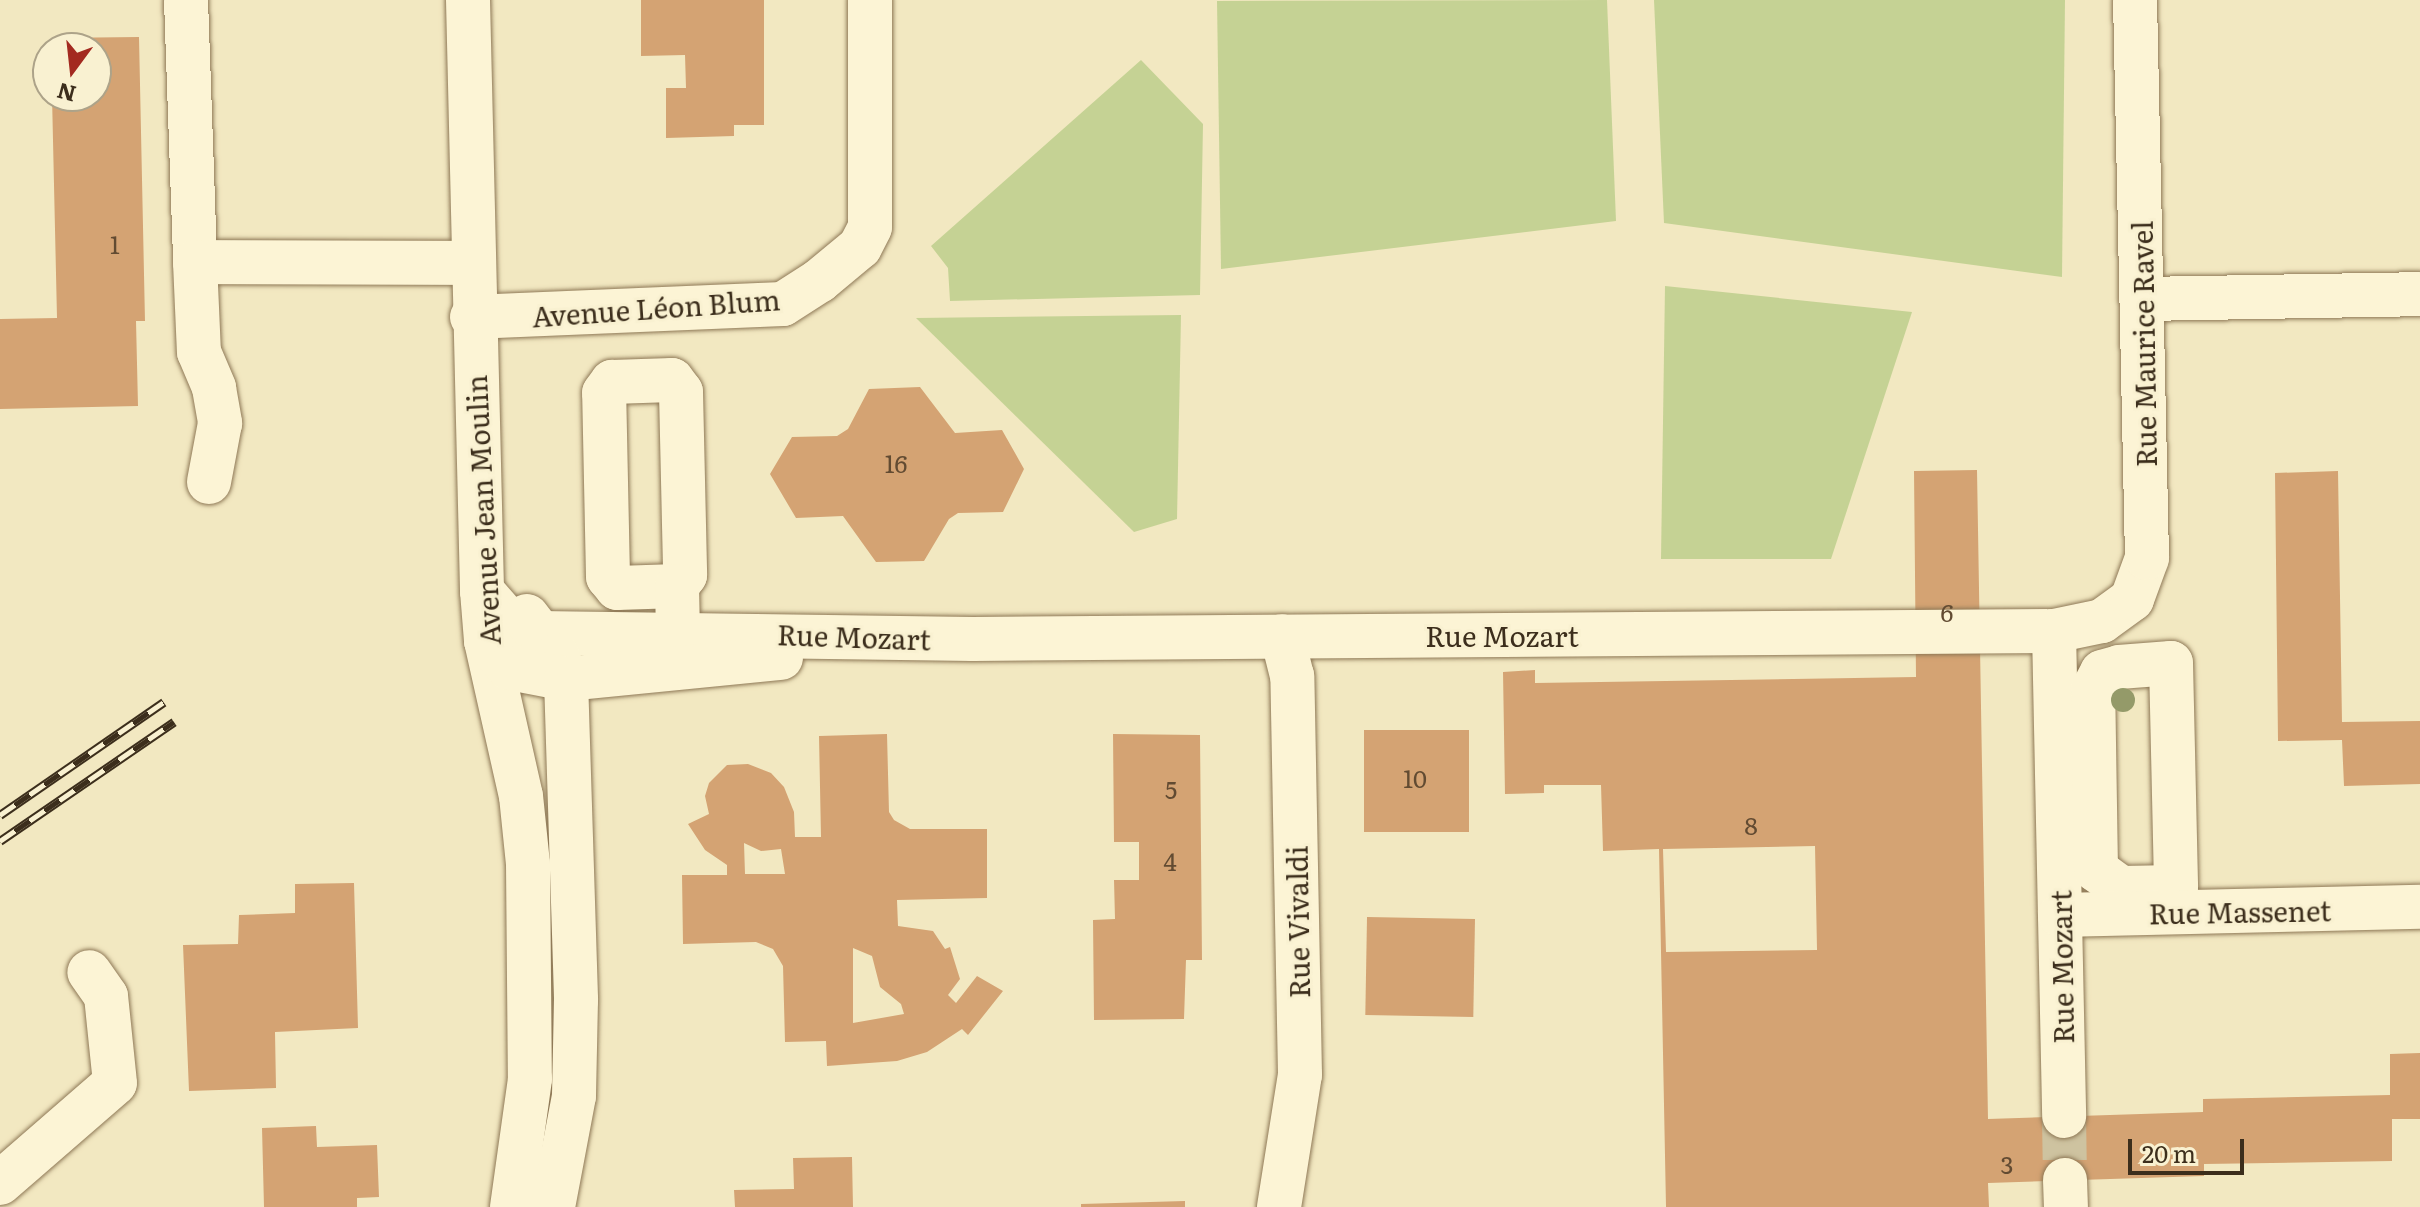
<!DOCTYPE html>
<meta charset="utf-8">
<style>
body{margin:0}
#map{position:relative;width:2420px;height:1207px;overflow:hidden;background:#f2e8c1;font-family:Literata,serif}
div>[style]{position:absolute}
.green>*{inset:0;background:#c5d294}
.building>*{inset:0;background:#d4a373;transform-origin:0 0}
.minor-tunnel>*{height:44px;margin-top:-22px;transform-origin:0;background:repeating-linear-gradient(90deg,#cec3a0 0 44px,transparent 0 66px)}
.roads{filter:drop-shadow(0 0 2px #8e7856) drop-shadow(0 0 2px #8e7856)}
.minor>*{height:44px;margin:-22px;padding:0 22px;transform-origin:22px;border-radius:22px;background:#fcf4d5}
.rail>*{height:9px;margin-top:-4.5px;transform-origin:0;background:repeating-linear-gradient(90deg,#f9f1d1 0 18px,#3c2e1c 0 36px);box-sizing:border-box;border-block:2px solid #3c2e1c}
.trees>*{width:24px;height:24px;margin:-12px;border-radius:50%;background:#949a69}
span{translate:-50% -50%;white-space:nowrap;text-align:center;line-height:1.15;-webkit-text-stroke:6px #f9f1d1;paint-order:stroke}
.number-label{font-size:24px;color:#624b32}
.number-label span{-webkit-text-stroke-width:0}
.street-label{font-size:28px;color:#3c2e1c}
.north{position:absolute;left:32px;top:32px;width:80px;height:80px;box-sizing:border-box;background:#f9f1d1;border:2px solid #ada389;border-radius:50%;rotate:195deg;font-size:22px;font-weight:700;line-height:32px;text-align:center;color:#3c2e1c}
.north::after{content:'';display:block;margin:auto;width:28px;height:36px;background:#a32a20;clip-path:polygon(50% 0,100% 100%,50% 72%,0 100%)}
.scale{position:absolute;left:2128px;top:1139px;width:116px;height:36px;box-sizing:border-box;border:4px solid #3c2e1c;border-top:0;padding-left:10px;font-size:24px;line-height:28px;white-space:nowrap;color:#3c2e1c;-webkit-text-stroke:6px #f9f1d1;paint-order:stroke}
</style>
<div id="map">
<div class="green">
<i style="clip-path:polygon(1607px 0,1616px 221px,1221px 269px,1217px 1px)"></i>
<i style="clip-path:polygon(1654px 0,2065px 0,2062px 277px,1664px 223px)"></i>
<i style="clip-path:polygon(1141px 60px,1203px 124px,1200px 295px,950px 301px,948px 268px,931px 246px)"></i>
<i style="clip-path:polygon(1665px 286px,1912px 312px,1831px 559px,1661px 559px)"></i>
<i style="clip-path:polygon(1181px 315px,1177px 519px,1134px 532px,916px 318px)"></i>
</div>
<div class="building">
<i style="clip-path:polygon(641px 0,764px 0,764px 125px,734px 125px,734px 136px,666px 138px,666px 88px,686px 88px,685px 55px,641px 56px)"></i>
<i style="clip-path:polygon(139px 37px,145px 321px,136px 321px,138px 406px,0 409px,0 319px,57px 318px,52px 96px,96px 96px,96px 48px,51px 48px,51px 38px)"></i>
<i style="clip-path:polygon(920px 387px,955px 433px,1002px 430px,1024px 469px,1003px 512px,958px 513px,949px 519px,924px 561px,876px 562px,843px 516px,796px 518px,770px 474px,792px 437px,837px 436px,848px 429px,869px 389px)"></i>
<i style="clip-path:polygon(evenodd,1977px 470px,1988px 1119px,2203px 1112px,2203px 1099px,2390px 1095px,2390px 1054px,2420px 1053px,2420px 1119px,2392px 1119px,2392px 1161px,2204px 1164px,2204px 1176px,1988px 1183px,1989px 1207px,1666px 1207px,1659px 849px,1603px 851px,1601px 785px,1544px 785px,1544px 793px,1505px 794px,1503px 672px,1535px 670px,1535px 683px,1916px 677px,1914px 471px,1977px 470px,1815px 846px,1817px 950px,1666px 952px,1663px 849px,1815px 846px)"></i>
<i style="clip-path:polygon(2338px 471px,2342px 722px,2420px 721px,2420px 784px,2344px 786px,2342px 740px,2278px 741px,2275px 473px)"></i>
<i style="left:1469px;top:730px;width:102px;height:105px;rotate:90deg"></i>
<i style="clip-path:polygon(evenodd,887px 734px,889px 812px,894px 820px,910px 829px,987px 829px,987px 898px,897px 900px,898px 926px,933px 931px,945px 949px,950px 947px,960px 979px,948px 995px,956px 1003px,977px 976px,1003px 991px,968px 1035px,962px 1029px,927px 1052px,897px 1061px,827px 1066px,826px 1041px,785px 1042px,783px 966px,773px 949px,756px 942px,683px 944px,682px 875px,727px 875px,727px 865px,705px 850px,688px 824px,709px 814px,705px 796px,709px 783px,727px 765px,748px 764px,771px 773px,784px 787px,794px 812px,795px 837px,821px 837px,819px 736px,887px 734px,744px 843px,761px 851px,781px 849px,785px 874px,745px 874px,744px 843px,887px 734px,853px 948px,872px 956px,880px 987px,901px 1004px,904px 1014px,853px 1023px,853px 948px)"></i>
<i style="clip-path:polygon(1113px 734px,1200px 735px,1202px 960px,1186px 960px,1184px 1019px,1094px 1020px,1093px 920px,1115px 919px,1114px 880px,1139px 880px,1139px 842px,1114px 842px)"></i>
<i style="clip-path:polygon(354px 883px,358px 1028px,275px 1032px,276px 1088px,189px 1091px,183px 945px,238px 944px,239px 915px,295px 913px,295px 884px)"></i>
<i style="left:1475px;top:919px;width:98px;height:108px;rotate:91deg"></i>
<i style="clip-path:polygon(316px 1126px,317px 1147px,377px 1145px,379px 1197px,357px 1198px,357px 1207px,264px 1207px,262px 1128px)"></i>
<i style="clip-path:polygon(852px 1157px,853px 1207px,735px 1207px,734px 1190px,794px 1189px,793px 1158px)"></i>
<i style="clip-path:polygon(1185px 1201px,1185px 1207px,1081px 1207px,1081px 1204px)"></i>
</div>
<div class="minor-tunnel">
<i style="left:2064px;top:1116px;width:64px;rotate:89.1deg"></i>
</div>
<div class="roads">
<div class="minor">
<i style="left:186px;top:0;width:262px;rotate:88deg"></i>
<i style="left:195px;top:262px;width:276px;rotate:0.2deg"></i>
<i style="left:468px;top:0;width:591px;rotate:88.64deg"></i>
<i style="left:482px;top:591px;width:50px;rotate:85.4deg"></i>
<i style="left:486px;top:641px;width:159px;rotate:77.3deg"></i>
<i style="left:521px;top:796px;width:68px;rotate:84.1deg"></i>
<i style="left:528px;top:864px;width:215px;rotate:89.5deg"></i>
<i style="left:530px;top:1079px;width:129px;rotate:98deg"></i>
<i style="left:195px;top:262px;width:90px;rotate:87.5deg"></i>
<i style="left:199px;top:352px;width:39px;rotate:67deg"></i>
<i style="left:214px;top:388px;width:36px;rotate:80deg"></i>
<i style="left:220px;top:423px;width:60px;rotate:100.6deg"></i>
<i style="left:2142px;top:299px;width:278px;rotate:-1deg"></i>
<i style="left:472px;top:317px;width:311px;rotate:-2.4deg"></i>
<i style="left:783px;top:304px;width:43px;rotate:-32.6deg"></i>
<i style="left:819px;top:281px;width:53px;rotate:-39.7deg"></i>
<i style="left:860px;top:247px;width:22px;rotate:-63deg"></i>
<i style="left:870px;top:227px;width:227px;rotate:-90deg"></i>
<i style="left:677px;top:586px;width:60px;rotate:178.1deg"></i>
<i style="left:617px;top:588px;width:14px;rotate:-129deg"></i>
<i style="left:608px;top:577px;width:184px;rotate:-91.2deg"></i>
<i style="left:604px;top:393px;width:14px;rotate:-54deg"></i>
<i style="left:612px;top:382px;width:60px;rotate:-1.9deg"></i>
<i style="left:672px;top:380px;width:15px;rotate:53deg"></i>
<i style="left:681px;top:392px;width:183px;rotate:88.7deg"></i>
<i style="left:685px;top:575px;width:14px;rotate:126deg"></i>
<i style="left:677px;top:586px;width:47px;rotate:88.8deg"></i>
<i style="left:482px;top:591px;width:43px;rotate:48.8deg"></i>
<i style="left:510px;top:623px;width:31px;rotate:19deg"></i>
<i style="left:539px;top:633px;width:434px;rotate:0.8deg"></i>
<i style="left:973px;top:639px;width:1081px;rotate:-0.42deg"></i>
<i style="left:2054px;top:631px;width:49px;rotate:-11.8deg"></i>
<i style="left:2102px;top:621px;width:37px;rotate:-36deg"></i>
<i style="left:2132px;top:599px;width:44px;rotate:-69.9deg"></i>
<i style="left:2147px;top:558px;width:558px;rotate:-91.23deg"></i>
<i style="left:527px;top:616px;width:49px;rotate:52.4deg"></i>
<i style="left:557px;top:655px;width:26px;rotate:69deg"></i>
<i style="left:566px;top:679px;width:321px;rotate:88.2deg"></i>
<i style="left:576px;top:1000px;width:96px;rotate:91.2deg"></i>
<i style="left:574px;top:1096px;width:113px;rotate:100.7deg"></i>
<i style="left:2054px;top:631px;width:485px;rotate:88.8deg"></i>
<i style="left:486px;top:641px;width:35px;rotate:50deg"></i>
<i style="left:509px;top:668px;width:58px;rotate:10.9deg"></i>
<i style="left:566px;top:679px;width:216px;rotate:-5.6deg"></i>
<i style="left:2171px;top:663px;width:224px;rotate:88.7deg"></i>
<i style="left:2176px;top:887px;width:55px;rotate:179deg"></i>
<i style="left:2121px;top:888px;width:31px;rotate:-144deg"></i>
<i style="left:2096px;top:870px;width:181px;rotate:-90.9deg"></i>
<i style="left:2093px;top:689px;width:19px;rotate:-62deg"></i>
<i style="left:2102px;top:672px;width:18px;rotate:-16deg"></i>
<i style="left:2119px;top:667px;width:52px;rotate:-4.4deg"></i>
<i style="left:2060px;top:915px;width:360px;rotate:-1.3deg"></i>
<i style="left:2065px;top:1180px;width:27px;rotate:88deg"></i>
<i style="left:0;top:1183px;width:152px;rotate:-41deg"></i>
<i style="left:115px;top:1083px;width:87px;rotate:-95.9deg"></i>
<i style="left:106px;top:996px;width:29px;rotate:-125deg"></i>
<i style="left:1279px;top:1207px;width:134px;rotate:-81deg"></i>
<i style="left:1300px;top:1075px;width:399px;rotate:-91.1deg"></i>
<i style="left:1292px;top:676px;width:41px;rotate:-104deg"></i>
</div>
</div>
<div class="rail">
<i style="left:0;top:815px;width:199px;rotate:-34.6deg"></i>
<i style="left:0;top:841px;width:211px;rotate:-34.4deg"></i>
</div>
<div class="trees">
<i style="left:2123px;top:700px"></i>
</div>
<div class="number-label">
<span style="left:115px;top:244px">1</span>
<span style="left:896px;top:463px">16</span>
<span style="left:1947px;top:612px">6</span>
<span style="left:1415px;top:778px">10</span>
<span style="left:1171px;top:789px">5</span>
<span style="left:1751px;top:825px">8</span>
<span style="left:1170px;top:861px">4</span>
<span style="left:2007px;top:1164px">3</span>
</div>
<div class="street-label">
<span style="left:656px;top:307px;rotate:-4deg">Avenue Léon Blum</span>
<span style="left:2143px;top:344px;rotate:-91deg">Rue Maurice Ravel</span>
<span style="left:482px;top:510px;rotate:-93deg">Avenue Jean Moulin</span>
<span style="left:1502px;top:635px">Rue Mozart</span>
<span style="left:854px;top:636px;rotate:2deg">Rue Mozart</span>
<span style="left:2240px;top:911px;rotate:-1deg">Rue Massenet</span>
<span style="left:1297px;top:922px;rotate:-91deg">Rue Vivaldi</span>
<span style="left:2061px;top:967px;rotate:-91deg">Rue Mozart</span>
</div>
<div class="north">N</div>
<div class="scale">20 m</div>
</div>
